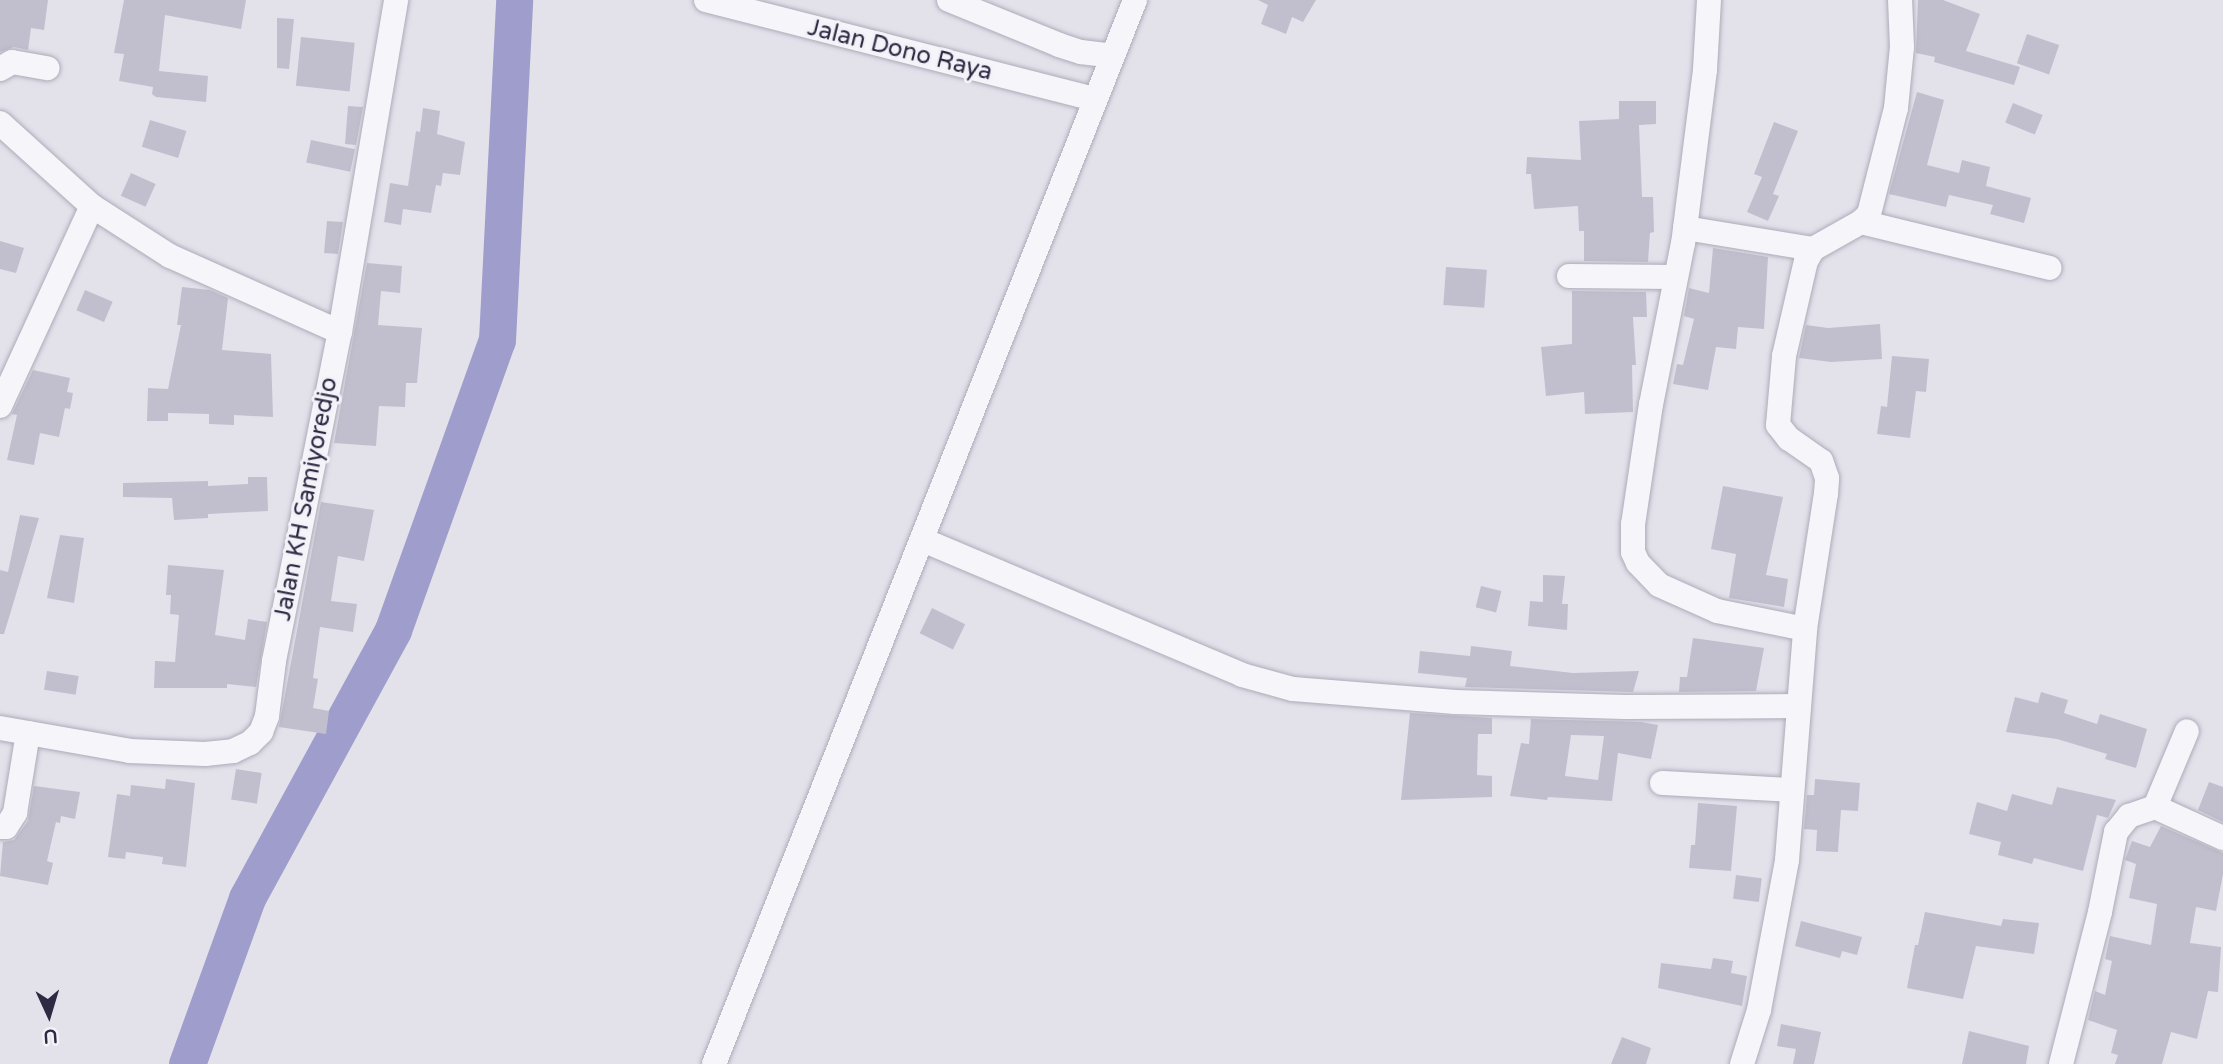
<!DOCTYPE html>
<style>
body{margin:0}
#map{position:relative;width:2223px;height:1064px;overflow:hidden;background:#e3e2eb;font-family:"Varela Round",sans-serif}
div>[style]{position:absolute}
.river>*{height:37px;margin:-18.5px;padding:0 18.5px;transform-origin:18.5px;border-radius:18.5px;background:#9f9dcb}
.building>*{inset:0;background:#c1bfcd;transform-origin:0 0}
.roads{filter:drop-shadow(0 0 2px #adabb9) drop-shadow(0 0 2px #adabb9)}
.minor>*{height:24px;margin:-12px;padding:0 12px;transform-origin:12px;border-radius:12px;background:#f6f5f9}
span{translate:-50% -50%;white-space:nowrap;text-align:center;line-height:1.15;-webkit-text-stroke:6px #f2f2f8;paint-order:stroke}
.street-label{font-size:24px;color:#2e2a43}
.north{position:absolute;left:14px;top:980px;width:70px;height:70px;-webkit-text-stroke:5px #f2f2f8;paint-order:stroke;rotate:176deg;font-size:19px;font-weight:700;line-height:28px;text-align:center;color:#2e2a43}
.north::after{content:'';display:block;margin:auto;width:24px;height:32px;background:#2e2a43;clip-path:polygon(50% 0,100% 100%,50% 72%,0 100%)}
</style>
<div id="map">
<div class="river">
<i style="left:187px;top:1064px;width:177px;rotate:-70.1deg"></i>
<i style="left:247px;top:898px;width:305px;rotate:-61.4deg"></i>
<i style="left:393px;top:630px;width:308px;rotate:-70.3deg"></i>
<i style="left:497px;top:340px;width:340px;rotate:-87.1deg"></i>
</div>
<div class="building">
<i style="clip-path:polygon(0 0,48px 0,44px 30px,31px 28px,28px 50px,14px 47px,0 52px)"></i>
<i style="clip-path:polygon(124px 0,246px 0,241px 29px,165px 15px,159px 71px,208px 76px,206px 102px,156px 97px,152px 94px,153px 87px,119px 81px,124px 54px,114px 53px)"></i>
<i style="clip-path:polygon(1258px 0,1316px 0,1303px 22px,1292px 17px,1286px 34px,1261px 24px,1268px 5px)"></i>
<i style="clip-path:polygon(1918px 0,1943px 0,1980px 14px,1966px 51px,2020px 67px,2014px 85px,1934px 62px,1935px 57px,1916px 53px)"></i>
<i style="clip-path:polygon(277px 18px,294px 19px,289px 69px,277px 68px)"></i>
<i style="left:2027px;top:34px;width:34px;height:31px;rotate:19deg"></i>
<i style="left:301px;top:37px;width:54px;height:49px;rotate:6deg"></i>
<i style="clip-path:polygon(1917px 92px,1944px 100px,1927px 165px,1959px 173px,1962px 160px,1990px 167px,1986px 186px,2031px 198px,2024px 223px,1990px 214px,1993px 205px,1949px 195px,1946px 207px,1889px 194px)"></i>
<i style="clip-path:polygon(1619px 101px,1656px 101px,1656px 124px,1639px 125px,1642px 197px,1653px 197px,1654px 232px,1650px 233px,1648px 262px,1584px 261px,1584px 231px,1579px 231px,1578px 206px,1534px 209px,1531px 174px,1526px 174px,1527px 157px,1581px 160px,1579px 121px,1619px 119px)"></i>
<i style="left:2013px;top:103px;width:32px;height:21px;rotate:22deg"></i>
<i style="clip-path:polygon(348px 106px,363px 107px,356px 145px,345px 144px)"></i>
<i style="clip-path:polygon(423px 108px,440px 111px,437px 134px,465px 142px,460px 175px,443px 173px,441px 186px,436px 185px,431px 213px,403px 209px,401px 225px,384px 222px,390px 183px,408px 186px,416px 131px,420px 132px)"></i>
<i style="left:150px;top:120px;width:38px;height:28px;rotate:17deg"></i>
<i style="clip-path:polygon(1774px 122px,1798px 131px,1773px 194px,1779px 196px,1768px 221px,1747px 212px,1762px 177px,1754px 174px)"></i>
<i style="left:311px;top:140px;width:45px;height:23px;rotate:12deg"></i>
<i style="left:131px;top:173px;width:27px;height:25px;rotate:24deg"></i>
<i style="clip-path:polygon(327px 221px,343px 222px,338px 254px,324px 253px)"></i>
<i style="clip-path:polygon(0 241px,24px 248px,16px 273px,0 269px)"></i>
<i style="clip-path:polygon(1713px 248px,1768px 257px,1764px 329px,1738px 327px,1736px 349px,1716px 347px,1708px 390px,1673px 384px,1677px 364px,1683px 365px,1694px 319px,1684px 316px,1689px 288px,1709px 293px)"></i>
<i style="clip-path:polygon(367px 263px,402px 266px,400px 293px,381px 291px,378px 325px,422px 328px,417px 383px,406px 383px,405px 407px,379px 406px,376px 446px,334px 443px)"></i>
<i style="left:1446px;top:267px;width:41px;height:38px;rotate:4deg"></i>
<i style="clip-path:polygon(182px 287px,210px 290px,228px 298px,222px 350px,271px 354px,273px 417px,234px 415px,234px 425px,209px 424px,209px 414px,168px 413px,168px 421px,147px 421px,148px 388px,168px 389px,181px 325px,177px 325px)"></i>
<i style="left:85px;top:290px;width:30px;height:22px;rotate:23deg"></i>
<i style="clip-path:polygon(1572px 291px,1646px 292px,1647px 317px,1633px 317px,1636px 365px,1632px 365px,1633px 412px,1585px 414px,1584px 392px,1546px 396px,1541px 347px,1572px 344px)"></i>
<i style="clip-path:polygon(1880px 324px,1882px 359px,1831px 362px,1799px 358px,1806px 325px,1828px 328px)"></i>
<i style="clip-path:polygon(1892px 356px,1929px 359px,1926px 392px,1916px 391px,1910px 438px,1877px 434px,1881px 406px,1887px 407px)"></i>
<i style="clip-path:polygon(33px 370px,70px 378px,67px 392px,73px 393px,70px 409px,65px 408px,59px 437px,40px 433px,34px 465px,7px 460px,17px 415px,12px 414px)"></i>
<i style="clip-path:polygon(248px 477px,267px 477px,268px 511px,208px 514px,208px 518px,174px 520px,172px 498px,123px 497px,123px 483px,208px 481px,208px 486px,248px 484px)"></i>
<i style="clip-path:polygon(1723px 486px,1783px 497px,1766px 575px,1788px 579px,1784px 607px,1729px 598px,1736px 554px,1711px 549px)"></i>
<i style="clip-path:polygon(321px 502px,374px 510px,364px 561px,338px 556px,331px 601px,357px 604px,353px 632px,320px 627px,313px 678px,318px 679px,313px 708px,329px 711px,326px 734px,279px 727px)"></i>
<i style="clip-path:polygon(20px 515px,39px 518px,4px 634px,0 634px,0 570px,8px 572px)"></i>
<i style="clip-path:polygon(60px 535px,84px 538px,74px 603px,47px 598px)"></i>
<i style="clip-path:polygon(168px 565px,224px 570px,215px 635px,245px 640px,248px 619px,267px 622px,256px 687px,227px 684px,227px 688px,154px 688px,155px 661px,175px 662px,179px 615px,170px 614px,171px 595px,166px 595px)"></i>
<i style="clip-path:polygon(1543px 575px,1565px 576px,1562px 604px,1568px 604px,1567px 630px,1528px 626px,1530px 601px,1543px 602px)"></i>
<i style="left:1481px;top:586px;width:21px;height:22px;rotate:14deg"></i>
<i style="left:932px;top:608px;width:37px;height:28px;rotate:26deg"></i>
<i style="clip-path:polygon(1693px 638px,1764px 648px,1756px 691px,1679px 692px,1680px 677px,1687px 677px)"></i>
<i style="clip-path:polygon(1471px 646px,1512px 651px,1510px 666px,1573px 673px,1639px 671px,1633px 692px,1465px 687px,1467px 678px,1418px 673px,1420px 651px,1470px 656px)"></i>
<i style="left:47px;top:671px;width:32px;height:19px;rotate:9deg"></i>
<i style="clip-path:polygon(2041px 692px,2068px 700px,2064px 713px,2097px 724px,2100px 714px,2147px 729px,2136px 768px,2105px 759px,2107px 754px,2057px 739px,2006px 732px,2015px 697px,2038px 703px)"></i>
<i style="clip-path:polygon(1410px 713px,1492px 718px,1492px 734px,1478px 734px,1477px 775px,1492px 776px,1492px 797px,1401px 800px)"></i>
<i style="clip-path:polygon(evenodd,1531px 719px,1641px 722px,1658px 725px,1651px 759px,1618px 753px,1612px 801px,1548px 797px,1547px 800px,1510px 796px,1521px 743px,1529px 744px,1531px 719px,1571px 735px,1604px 736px,1598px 780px,1565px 776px,1571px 735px)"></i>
<i style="left:236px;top:769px;width:26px;height:31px;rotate:9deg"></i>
<i style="clip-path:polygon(166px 779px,195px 783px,186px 867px,162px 864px,163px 857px,126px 852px,125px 859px,108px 857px,117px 794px,130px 796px,131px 785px,165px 789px)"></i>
<i style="clip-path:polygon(1815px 779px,1860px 783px,1858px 811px,1841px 810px,1838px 852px,1816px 851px,1817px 830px,1804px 829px,1807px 795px,1814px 795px)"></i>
<i style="clip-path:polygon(2209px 782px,2223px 787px,2223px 822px,2198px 810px)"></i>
<i style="clip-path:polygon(34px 786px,80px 792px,75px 819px,61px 816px,60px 823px,56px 822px,47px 861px,53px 863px,48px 885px,0 876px,3px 842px,14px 840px,28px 821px)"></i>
<i style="clip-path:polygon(2057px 787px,2116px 800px,2108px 818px,2097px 815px,2083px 871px,2034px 858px,2032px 864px,1998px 855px,2001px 842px,1969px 834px,1977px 802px,2007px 811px,2012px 794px,2052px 805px)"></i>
<i style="clip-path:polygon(1698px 803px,1737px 806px,1731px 871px,1689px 868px,1691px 845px,1695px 845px)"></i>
<i style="clip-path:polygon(2161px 826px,2223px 853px,2223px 874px,2216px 911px,2196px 907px,2190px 943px,2221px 947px,2218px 992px,2208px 991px,2197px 1039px,2171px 1032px,2162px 1064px,2115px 1064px,2118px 1055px,2111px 1053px,2117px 1030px,2088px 1020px,2095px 991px,2105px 995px,2112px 961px,2105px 959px,2110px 936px,2151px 945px,2157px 904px,2129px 898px,2136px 864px,2125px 860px,2132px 841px,2150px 847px)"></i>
<i style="left:1736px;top:875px;width:26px;height:24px;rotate:7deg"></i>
<i style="clip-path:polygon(1925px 912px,2001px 926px,2003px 919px,2039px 923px,2034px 954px,1976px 946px,1963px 999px,1907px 988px,1915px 945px,1918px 945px)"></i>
<i style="clip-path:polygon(1801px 921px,1862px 937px,1857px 955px,1842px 951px,1840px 958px,1795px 946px)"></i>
<i style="clip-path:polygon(1713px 958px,1733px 961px,1731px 973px,1747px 976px,1742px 1006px,1658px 988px,1661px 963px,1711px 969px)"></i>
<i style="clip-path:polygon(1781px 1024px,1821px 1032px,1814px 1064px,1793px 1064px,1796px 1049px,1777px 1046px)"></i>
<i style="clip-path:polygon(1969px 1031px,2029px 1046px,2026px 1064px,1962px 1064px)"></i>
<i style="clip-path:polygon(1622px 1037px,1651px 1048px,1646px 1064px,1611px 1064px)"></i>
</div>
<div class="roads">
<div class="minor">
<i style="left:706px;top:0;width:400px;rotate:14.3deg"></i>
<i style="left:949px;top:0;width:119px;rotate:22.2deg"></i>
<i style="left:1059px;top:45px;width:23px;rotate:18deg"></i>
<i style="left:1081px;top:52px;width:31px;rotate:7deg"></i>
<i style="left:1709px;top:0;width:70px;rotate:93.3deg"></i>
<i style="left:1705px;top:70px;width:174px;rotate:97.2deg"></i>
<i style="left:1683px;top:243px;width:164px;rotate:101.2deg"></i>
<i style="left:1651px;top:404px;width:121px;rotate:98.5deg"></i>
<i style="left:1633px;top:524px;width:28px;rotate:90deg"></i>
<i style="left:1633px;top:552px;width:12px;rotate:66deg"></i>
<i style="left:1638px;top:563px;width:30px;rotate:46deg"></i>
<i style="left:1659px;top:585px;width:64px;rotate:24.1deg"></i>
<i style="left:1717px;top:611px;width:90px;rotate:11.6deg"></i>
<i style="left:0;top:69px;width:14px;rotate:-30deg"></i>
<i style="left:12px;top:62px;width:36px;rotate:10deg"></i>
<i style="left:0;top:123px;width:124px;rotate:42.1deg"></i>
<i style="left:92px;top:206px;width:93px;rotate:32.7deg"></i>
<i style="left:170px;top:256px;width:186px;rotate:24.1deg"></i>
<i style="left:1861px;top:222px;width:194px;rotate:13.7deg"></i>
<i style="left:1685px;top:228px;width:130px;rotate:9.3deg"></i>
<i style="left:1569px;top:276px;width:106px;rotate:0.5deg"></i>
<i style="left:0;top:406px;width:220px;rotate:-65.3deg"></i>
<i style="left:923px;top:540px;width:346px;rotate:22.9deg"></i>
<i style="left:1242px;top:675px;width:53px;rotate:15.4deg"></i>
<i style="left:1293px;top:689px;width:163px;rotate:4.6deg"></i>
<i style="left:1455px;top:702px;width:169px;rotate:1.7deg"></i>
<i style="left:1624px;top:707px;width:175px;rotate:-0.3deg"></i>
<i style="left:0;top:728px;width:132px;rotate:10deg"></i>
<i style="left:130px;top:751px;width:75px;rotate:2.3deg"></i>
<i style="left:205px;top:754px;width:28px;rotate:-6deg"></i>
<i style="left:233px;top:751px;width:19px;rotate:-25deg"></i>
<i style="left:250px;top:743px;width:16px;rotate:-45deg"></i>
<i style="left:261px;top:732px;width:17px;rotate:-69deg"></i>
<i style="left:267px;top:716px;width:55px;rotate:-82.7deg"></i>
<i style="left:274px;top:661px;width:336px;rotate:-78.7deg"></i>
<i style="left:340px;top:332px;width:337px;rotate:-80.4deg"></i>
<i style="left:1662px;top:783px;width:129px;rotate:3.1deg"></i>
<i style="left:2155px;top:807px;width:75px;rotate:24.5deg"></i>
<i style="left:0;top:827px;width:6px"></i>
<i style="left:6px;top:827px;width:17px;rotate:-57deg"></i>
<i style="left:15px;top:813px;width:81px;rotate:-80.8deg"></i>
<i style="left:714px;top:1064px;width:1144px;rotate:-68.41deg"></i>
<i style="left:1742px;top:1064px;width:57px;rotate:-72.5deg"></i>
<i style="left:1759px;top:1010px;width:153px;rotate:-79.4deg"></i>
<i style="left:1787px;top:860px;width:232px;rotate:-85.5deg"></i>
<i style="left:1805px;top:629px;width:137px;rotate:-81.2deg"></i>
<i style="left:1826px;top:494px;width:16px;rotate:-86deg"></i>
<i style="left:1827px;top:478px;width:18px;rotate:-109deg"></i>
<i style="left:1821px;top:461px;width:39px;rotate:-145deg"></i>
<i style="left:1789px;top:439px;width:18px;rotate:-128deg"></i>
<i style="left:1778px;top:425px;width:69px;rotate:-85deg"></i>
<i style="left:1784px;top:356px;width:98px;rotate:-77deg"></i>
<i style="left:1806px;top:261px;width:14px;rotate:-60deg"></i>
<i style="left:1813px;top:249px;width:55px;rotate:-29.4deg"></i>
<i style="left:1861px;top:222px;width:11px;rotate:-45deg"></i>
<i style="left:1869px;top:214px;width:109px;rotate:-75.7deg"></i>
<i style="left:1896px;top:108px;width:61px;rotate:-84.4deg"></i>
<i style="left:1902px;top:47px;width:47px;rotate:-92.4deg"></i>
<i style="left:2061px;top:1064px;width:157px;rotate:-75.6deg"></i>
<i style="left:2100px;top:912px;width:82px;rotate:-78.7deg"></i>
<i style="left:2116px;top:832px;width:21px;rotate:-51deg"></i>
<i style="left:2129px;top:816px;width:28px;rotate:-19deg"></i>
<i style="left:2155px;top:807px;width:82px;rotate:-67.2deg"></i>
</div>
</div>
<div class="street-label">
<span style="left:900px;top:50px;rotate:14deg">Jalan Dono Raya</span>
<span style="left:306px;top:499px;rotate:-79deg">Jalan KH Samiyoredjo</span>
</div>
<div class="north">U</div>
</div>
